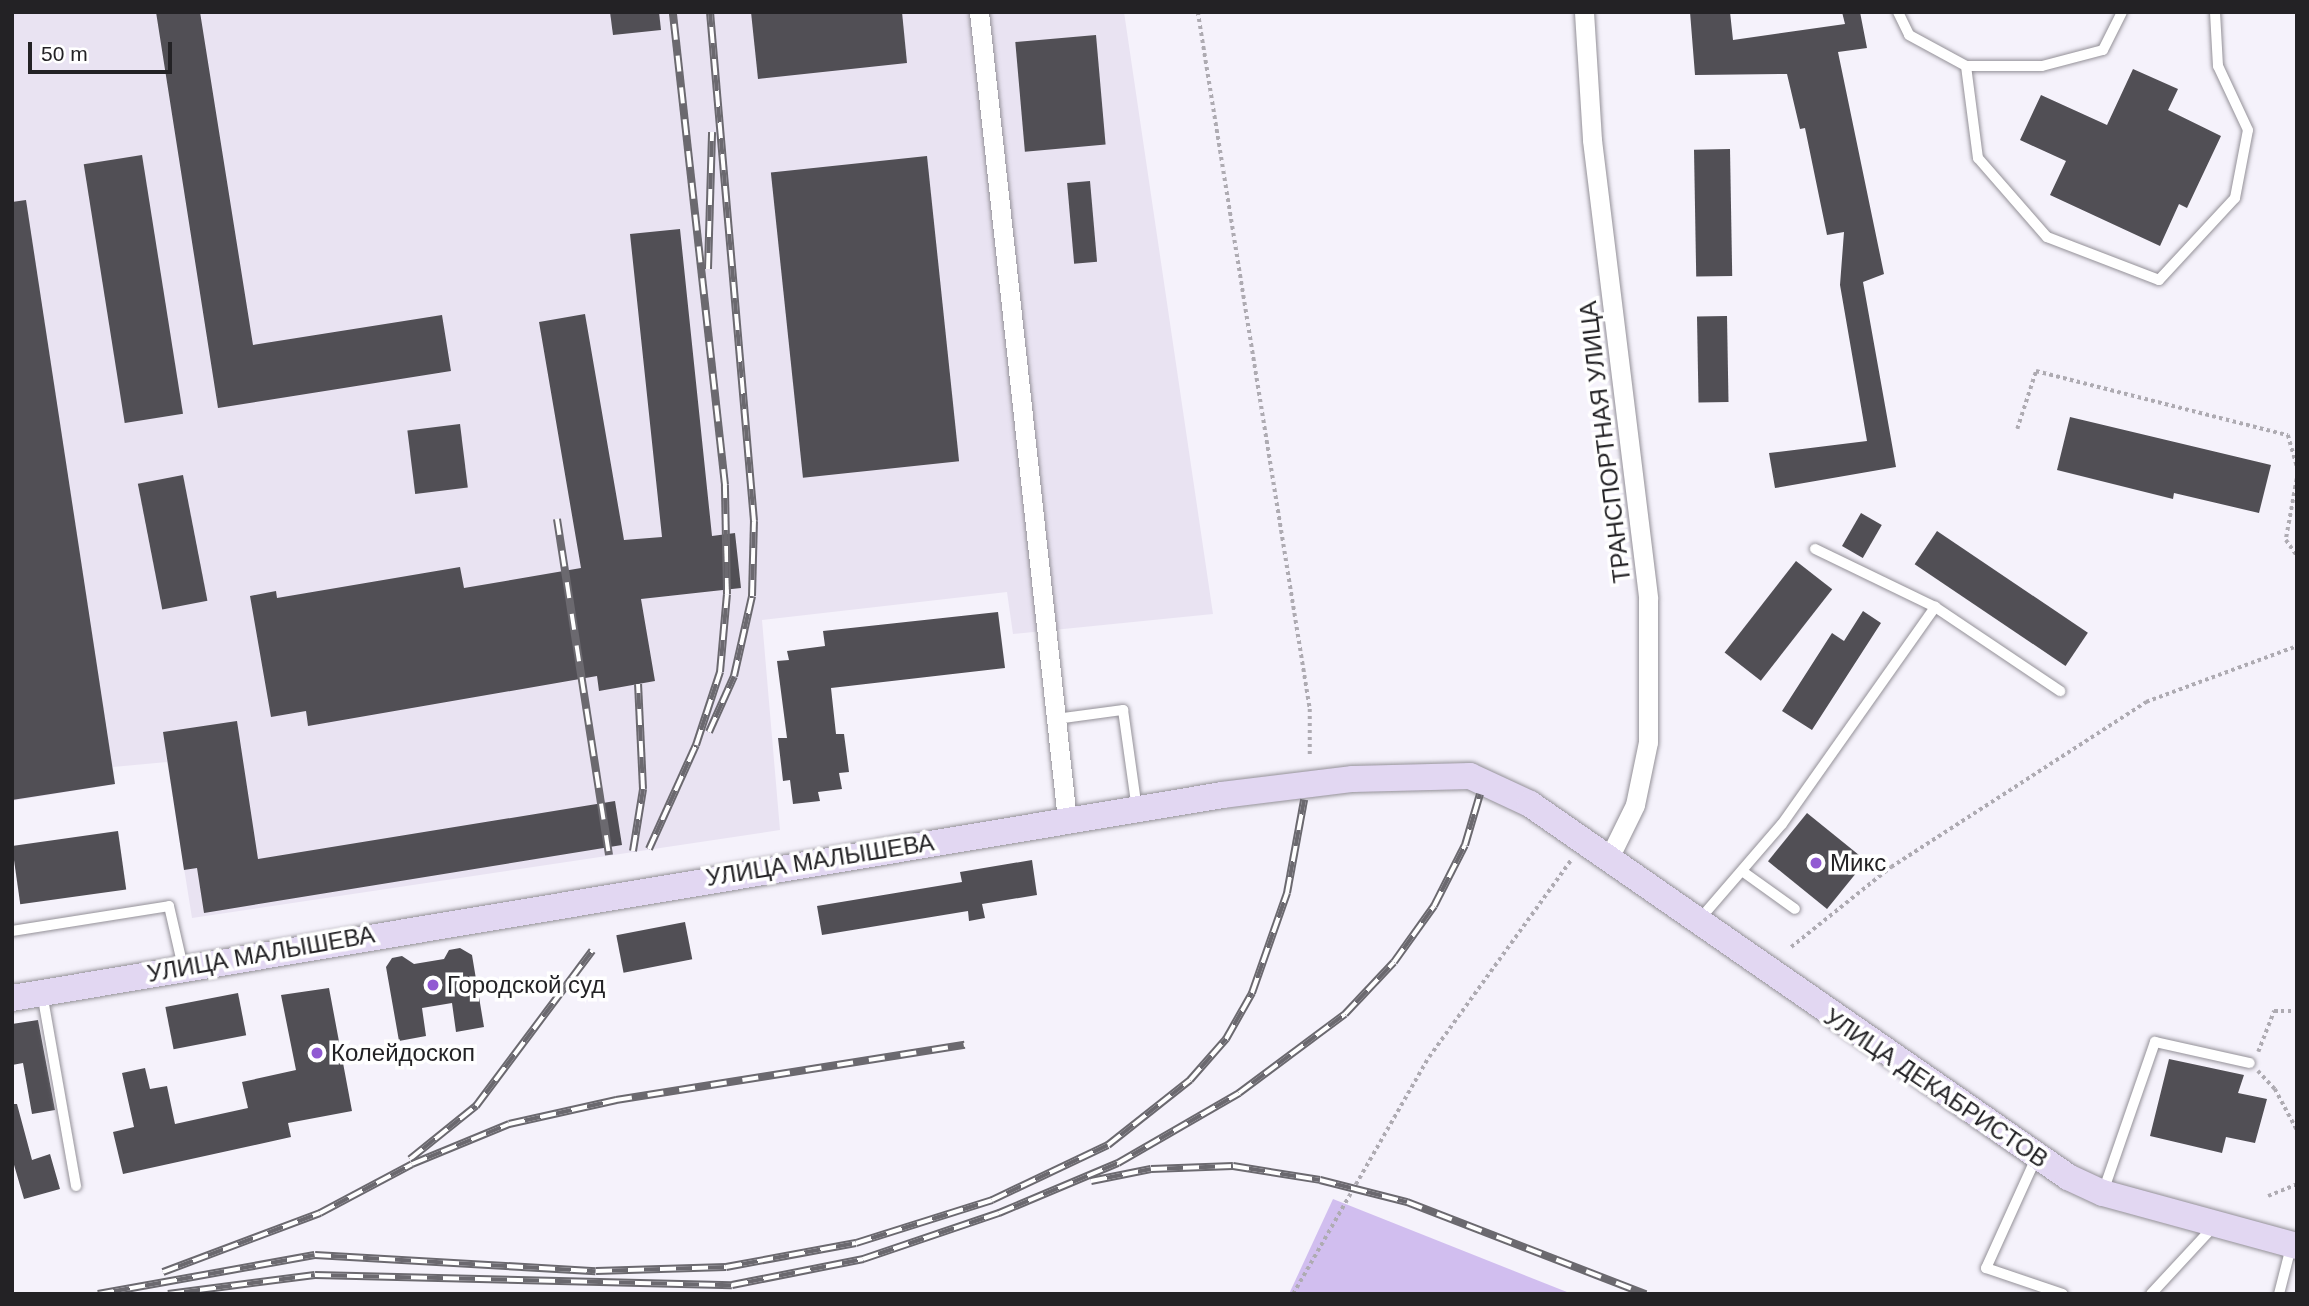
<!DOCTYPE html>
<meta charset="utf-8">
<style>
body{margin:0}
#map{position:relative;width:2309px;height:1306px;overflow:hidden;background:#f5f2fb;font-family:Helvetica,sans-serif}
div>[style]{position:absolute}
.built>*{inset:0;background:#e9e3f2}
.green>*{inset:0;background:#d1beef}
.building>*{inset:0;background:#514f55;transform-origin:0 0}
.path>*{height:3.5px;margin-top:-1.75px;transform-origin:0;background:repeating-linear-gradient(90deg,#aeabb2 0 3.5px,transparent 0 7px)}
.roads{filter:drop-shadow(0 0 2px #949198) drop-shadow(0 0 2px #949198)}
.service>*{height:10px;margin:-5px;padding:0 5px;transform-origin:5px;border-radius:5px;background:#fff}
.minor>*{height:19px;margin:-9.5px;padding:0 9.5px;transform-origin:9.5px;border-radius:9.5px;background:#fff}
.secondary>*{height:26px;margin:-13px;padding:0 13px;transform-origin:13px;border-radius:13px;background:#e2d7f2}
.rail>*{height:8px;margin-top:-4px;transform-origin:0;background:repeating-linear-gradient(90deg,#fff 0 16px,#6b696f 0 32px);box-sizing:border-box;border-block:2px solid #6b696f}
.dots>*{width:19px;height:19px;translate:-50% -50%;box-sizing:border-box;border:4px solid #fff;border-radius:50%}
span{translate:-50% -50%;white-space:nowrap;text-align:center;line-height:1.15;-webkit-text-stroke:7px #fff;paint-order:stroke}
.street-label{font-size:24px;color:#232225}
.poi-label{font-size:24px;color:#232225}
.left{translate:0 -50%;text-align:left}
.frame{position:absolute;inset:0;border:14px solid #232225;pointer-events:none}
.scale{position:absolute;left:28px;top:42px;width:144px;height:32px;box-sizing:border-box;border:4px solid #232225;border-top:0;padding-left:9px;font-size:21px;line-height:24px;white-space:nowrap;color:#232225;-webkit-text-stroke:5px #fff;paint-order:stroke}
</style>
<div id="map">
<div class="built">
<i style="clip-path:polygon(12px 12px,1124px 12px,1213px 614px,1013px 634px,1007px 592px,762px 620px,780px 830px,192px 918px,167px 762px,113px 767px,115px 784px,12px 801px)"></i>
</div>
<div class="green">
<i style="clip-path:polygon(1333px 1199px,1572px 1294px,1289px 1294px)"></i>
</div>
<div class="building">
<i style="clip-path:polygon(156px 12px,200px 12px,253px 345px,442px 315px,451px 371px,218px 408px)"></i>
<i style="clip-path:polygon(610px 12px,659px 12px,661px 30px,613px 35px)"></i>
<i style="clip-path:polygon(751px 12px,902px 12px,907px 63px,758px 79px)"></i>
<i style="clip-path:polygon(1690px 12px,1730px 12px,1733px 40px,1845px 24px,1842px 12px,1860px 12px,1867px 48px,1838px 52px,1884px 274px,1863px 282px,1896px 467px,1775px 488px,1769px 453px,1867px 441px,1840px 285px,1844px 232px,1827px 235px,1805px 128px,1800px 129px,1787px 74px,1695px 75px)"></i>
<i style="left:1096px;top:35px;width:110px;height:81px;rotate:85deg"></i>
<i style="clip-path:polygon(2133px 69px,2178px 89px,2168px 110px,2221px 136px,2187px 208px,2179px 204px,2160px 246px,2050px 195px,2066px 161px,2020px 140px,2041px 95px,2107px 125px)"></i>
<i style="left:1730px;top:149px;width:127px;height:36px;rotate:89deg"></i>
<i style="left:142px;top:155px;width:262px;height:59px;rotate:81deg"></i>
<i style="left:927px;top:156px;width:307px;height:157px;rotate:84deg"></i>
<i style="left:1090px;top:181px;width:81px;height:23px;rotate:85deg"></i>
<i style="clip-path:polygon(26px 200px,115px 784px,12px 800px,12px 202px)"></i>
<i style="clip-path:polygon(680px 229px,712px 536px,735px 533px,741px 588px,641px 599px,655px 681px,599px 691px,597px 676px,308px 726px,306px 711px,271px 717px,250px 596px,276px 591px,277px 598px,460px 567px,464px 588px,581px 568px,539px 322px,585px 314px,624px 540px,662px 537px,630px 234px)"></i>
<i style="left:1727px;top:316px;width:86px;height:30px;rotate:89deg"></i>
<i style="clip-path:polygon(2070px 417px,2271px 465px,2259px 513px,2174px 493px,2173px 499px,2057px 470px)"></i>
<i style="left:460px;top:424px;width:64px;height:53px;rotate:83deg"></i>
<i style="left:183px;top:475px;width:128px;height:46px;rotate:79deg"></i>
<i style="left:1861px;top:513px;width:24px;height:38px;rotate:30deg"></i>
<i style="left:1937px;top:531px;width:182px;height:40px;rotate:34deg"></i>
<i style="left:1796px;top:561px;width:46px;height:116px;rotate:38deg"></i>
<i style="clip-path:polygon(1863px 611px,1881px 623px,1812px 730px,1782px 711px,1832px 633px,1844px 641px)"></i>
<i style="clip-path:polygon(998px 612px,1005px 668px,831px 688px,836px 734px,844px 734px,849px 772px,839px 773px,842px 789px,818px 792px,820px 801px,793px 804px,790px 780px,783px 781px,778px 738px,787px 738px,777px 661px,789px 660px,787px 651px,825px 646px,823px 631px)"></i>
<i style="clip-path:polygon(237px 721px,258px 859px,615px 801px,622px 845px,204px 913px,197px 868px,184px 870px,163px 732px)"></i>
<i style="left:1807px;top:813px;width:76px;height:62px;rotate:39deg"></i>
<i style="left:118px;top:831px;width:59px;height:107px;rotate:82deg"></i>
<i style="clip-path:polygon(1032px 860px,1037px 895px,982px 904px,985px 918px,969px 921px,968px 911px,822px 935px,817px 906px,962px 882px,960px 872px)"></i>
<i style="left:685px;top:922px;width:38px;height:70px;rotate:79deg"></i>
<i style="clip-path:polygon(460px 948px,472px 955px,484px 1027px,456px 1032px,452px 1003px,422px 1008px,426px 1036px,399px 1041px,386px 967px,392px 958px,402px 956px,414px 964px,444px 959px,449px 950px)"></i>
<i style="clip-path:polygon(329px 988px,352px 1111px,288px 1123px,291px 1137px,123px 1174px,113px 1132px,134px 1127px,122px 1073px,145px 1068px,150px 1089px,167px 1086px,175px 1124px,248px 1108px,242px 1082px,296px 1070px,281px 995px)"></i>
<i style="left:238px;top:993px;width:43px;height:74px;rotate:79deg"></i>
<i style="clip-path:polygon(38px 1020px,55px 1110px,32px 1114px,23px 1063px,12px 1065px,12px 1024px)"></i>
<i style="clip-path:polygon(2169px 1059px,2244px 1075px,2238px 1093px,2267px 1099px,2255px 1143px,2226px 1137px,2222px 1153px,2150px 1136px)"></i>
<i style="clip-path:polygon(12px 1104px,17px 1104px,32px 1160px,50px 1154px,60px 1189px,24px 1199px,12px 1158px)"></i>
</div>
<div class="path">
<i style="left:1198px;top:12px;width:706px;rotate:80.87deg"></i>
<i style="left:1310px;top:709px;width:46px;rotate:90deg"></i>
<i style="left:2017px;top:429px;width:61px;rotate:-71.9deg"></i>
<i style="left:2036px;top:371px;width:260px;rotate:14.3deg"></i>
<i style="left:2288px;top:435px;width:32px;rotate:74deg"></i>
<i style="left:2297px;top:479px;width:62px;rotate:100.2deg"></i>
<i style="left:2286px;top:540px;width:19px;rotate:55deg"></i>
<i style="left:1791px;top:947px;width:128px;rotate:-38.7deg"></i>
<i style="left:1891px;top:867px;width:304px;rotate:-32.9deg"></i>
<i style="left:2146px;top:702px;width:161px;rotate:-20.3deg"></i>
<i style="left:2258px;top:1052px;width:44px;rotate:-68.7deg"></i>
<i style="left:2274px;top:1011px;width:23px"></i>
<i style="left:2258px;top:1071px;width:25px;rotate:47deg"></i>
<i style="left:2275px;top:1089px;width:47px;rotate:61.8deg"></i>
<i style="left:2268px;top:1196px;width:31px;rotate:-22deg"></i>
<i style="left:1293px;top:1294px;width:273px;rotate:-60.2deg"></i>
<i style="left:1429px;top:1057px;width:244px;rotate:-54.2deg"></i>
</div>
<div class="roads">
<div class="service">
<i style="left:1898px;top:12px;width:25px;rotate:64deg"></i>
<i style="left:1909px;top:35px;width:65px;rotate:28.5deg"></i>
<i style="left:1966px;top:66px;width:76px"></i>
<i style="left:2042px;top:66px;width:63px;rotate:-14.7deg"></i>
<i style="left:2103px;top:50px;width:42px;rotate:-63.4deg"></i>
<i style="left:1966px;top:66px;width:93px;rotate:82.6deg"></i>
<i style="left:1978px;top:158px;width:105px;rotate:48.9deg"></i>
<i style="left:2047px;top:237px;width:120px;rotate:21deg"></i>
<i style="left:2159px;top:280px;width:112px;rotate:-47.2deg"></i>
<i style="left:2235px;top:198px;width:69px;rotate:-79.2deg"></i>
<i style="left:2248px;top:130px;width:71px;rotate:-115.1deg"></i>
<i style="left:2218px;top:66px;width:54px;rotate:-93.2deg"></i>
<i style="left:1815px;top:549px;width:133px;rotate:25.8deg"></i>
<i style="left:1056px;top:719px;width:68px;rotate:-7.7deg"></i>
<i style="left:1123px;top:710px;width:100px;rotate:82deg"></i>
<i style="left:1742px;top:871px;width:65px;rotate:35.6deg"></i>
<i style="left:1699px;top:920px;width:127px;rotate:-49.2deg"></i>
<i style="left:1782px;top:824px;width:266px;rotate:-54.8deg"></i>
<i style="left:1935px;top:607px;width:151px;rotate:33.9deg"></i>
<i style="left:12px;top:931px;width:159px;rotate:-9deg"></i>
<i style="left:169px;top:906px;width:63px;rotate:77.1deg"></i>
<i style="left:42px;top:993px;width:196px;rotate:80deg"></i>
<i style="left:2036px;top:1158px;width:121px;rotate:114.4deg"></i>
<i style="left:1986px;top:1268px;width:81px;rotate:18.7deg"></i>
<i style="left:2103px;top:1192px;width:159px;rotate:-70.9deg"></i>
<i style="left:2155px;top:1042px;width:97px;rotate:12.5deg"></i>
<i style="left:2151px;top:1294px;width:94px;rotate:-47.2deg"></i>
<i style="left:2279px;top:1294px;width:49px;rotate:-75.7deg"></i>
</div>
<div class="minor">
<i style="left:979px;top:12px;width:813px;rotate:83.78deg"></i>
<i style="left:1584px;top:12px;width:128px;rotate:86.4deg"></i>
<i style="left:1592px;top:140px;width:462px;rotate:83deg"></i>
<i style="left:1648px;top:599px;width:143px;rotate:90deg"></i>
<i style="left:1648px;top:742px;width:64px;rotate:101.7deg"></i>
<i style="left:1635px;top:805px;width:61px;rotate:116.1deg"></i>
</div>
<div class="secondary">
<i style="left:12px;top:998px;width:1227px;rotate:-9.52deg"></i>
<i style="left:1222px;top:795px;width:132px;rotate:-7deg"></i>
<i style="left:1353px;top:779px;width:117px;rotate:-1.5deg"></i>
<i style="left:1470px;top:776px;width:66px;rotate:25deg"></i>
<i style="left:1530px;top:804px;width:655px;rotate:34.73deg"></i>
<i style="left:2068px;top:1177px;width:38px;rotate:25deg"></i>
<i style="left:2103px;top:1193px;width:201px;rotate:15.3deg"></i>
</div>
</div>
<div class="rail">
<i style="left:708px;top:269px;width:137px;rotate:-88.3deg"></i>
<i style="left:557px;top:519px;width:340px;rotate:81.2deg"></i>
<i style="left:709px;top:732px;width:61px;rotate:-65.9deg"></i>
<i style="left:734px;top:676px;width:82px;rotate:-77.3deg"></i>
<i style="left:752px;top:596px;width:75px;rotate:-88.5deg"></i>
<i style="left:754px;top:521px;width:511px;rotate:-94.94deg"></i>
<i style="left:649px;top:849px;width:114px;rotate:-65.7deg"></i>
<i style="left:696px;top:745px;width:77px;rotate:-71.8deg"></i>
<i style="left:720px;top:672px;width:78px;rotate:-84.9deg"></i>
<i style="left:727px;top:594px;width:109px;rotate:-91.1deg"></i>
<i style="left:725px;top:485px;width:476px;rotate:-96.3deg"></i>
<i style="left:633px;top:851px;width:63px;rotate:-80.8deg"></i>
<i style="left:643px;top:789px;width:105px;rotate:-92.7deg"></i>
<i style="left:410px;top:1159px;width:85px;rotate:-38.8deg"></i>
<i style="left:476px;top:1106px;width:194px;rotate:-53.2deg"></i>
<i style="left:1091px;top:1181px;width:61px;rotate:-11.3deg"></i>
<i style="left:1151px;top:1169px;width:82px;rotate:-2.1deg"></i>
<i style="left:1233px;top:1166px;width:88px;rotate:9.1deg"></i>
<i style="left:1320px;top:1180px;width:90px;rotate:14.2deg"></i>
<i style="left:1407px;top:1202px;width:256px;rotate:21.1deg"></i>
<i style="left:163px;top:1272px;width:168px;rotate:-20.6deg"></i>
<i style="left:320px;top:1213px;width:104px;rotate:-28deg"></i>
<i style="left:412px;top:1164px;width:105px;rotate:-22.4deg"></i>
<i style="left:509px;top:1124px;width:110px;rotate:-12.6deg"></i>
<i style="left:616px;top:1100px;width:353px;rotate:-9deg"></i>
<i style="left:98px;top:1294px;width:220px;rotate:-10.2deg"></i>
<i style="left:315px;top:1255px;width:281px;rotate:3.3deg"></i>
<i style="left:596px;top:1271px;width:130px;rotate:-1.8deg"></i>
<i style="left:726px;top:1267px;width:132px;rotate:-10.5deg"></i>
<i style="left:856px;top:1243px;width:143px;rotate:-17.5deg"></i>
<i style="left:992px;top:1200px;width:128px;rotate:-25.4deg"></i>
<i style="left:1108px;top:1145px;width:105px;rotate:-38.4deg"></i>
<i style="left:1190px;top:1080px;width:55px;rotate:-48.7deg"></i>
<i style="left:1226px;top:1039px;width:53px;rotate:-60.5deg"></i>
<i style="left:1252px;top:993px;width:106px;rotate:-70.7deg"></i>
<i style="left:1287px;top:893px;width:95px;rotate:-79.6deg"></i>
<i style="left:168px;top:1294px;width:148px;rotate:-7.4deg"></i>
<i style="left:315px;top:1275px;width:417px;rotate:1.4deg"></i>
<i style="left:732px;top:1285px;width:134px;rotate:-11.2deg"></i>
<i style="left:863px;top:1259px;width:144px;rotate:-18.7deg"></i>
<i style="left:999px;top:1213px;width:129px;rotate:-22.8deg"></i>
<i style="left:1118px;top:1163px;width:140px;rotate:-30deg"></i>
<i style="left:1239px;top:1093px;width:132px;rotate:-36.7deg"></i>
<i style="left:1345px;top:1014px;width:71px;rotate:-46.7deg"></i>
<i style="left:1394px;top:962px;width:69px;rotate:-54.5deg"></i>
<i style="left:1434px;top:906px;width:68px;rotate:-63.1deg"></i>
<i style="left:1465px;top:845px;width:53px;rotate:-73.6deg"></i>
</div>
<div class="dots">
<i style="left:1816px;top:863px;background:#915ad2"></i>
<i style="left:433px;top:985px;background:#915ad2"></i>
<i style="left:317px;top:1053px;background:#915ad2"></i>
</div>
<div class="street-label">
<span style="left:1605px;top:442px;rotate:-97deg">ТРАНСПОРТНАЯ УЛИЦА</span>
<span style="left:820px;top:860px;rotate:-9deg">УЛИЦА МАЛЫШЕВА</span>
<span style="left:261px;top:954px;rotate:-10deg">УЛИЦА МАЛЫШЕВА</span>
<span style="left:1936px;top:1088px;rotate:34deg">УЛИЦА ДЕКАБРИСТОВ</span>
</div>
<div class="poi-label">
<span class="left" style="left:1830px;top:863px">Микс</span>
<span class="left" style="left:447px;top:985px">Городской суд</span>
<span class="left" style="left:331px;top:1053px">Колейдоскоп</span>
</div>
<div class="frame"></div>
<div class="scale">50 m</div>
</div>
